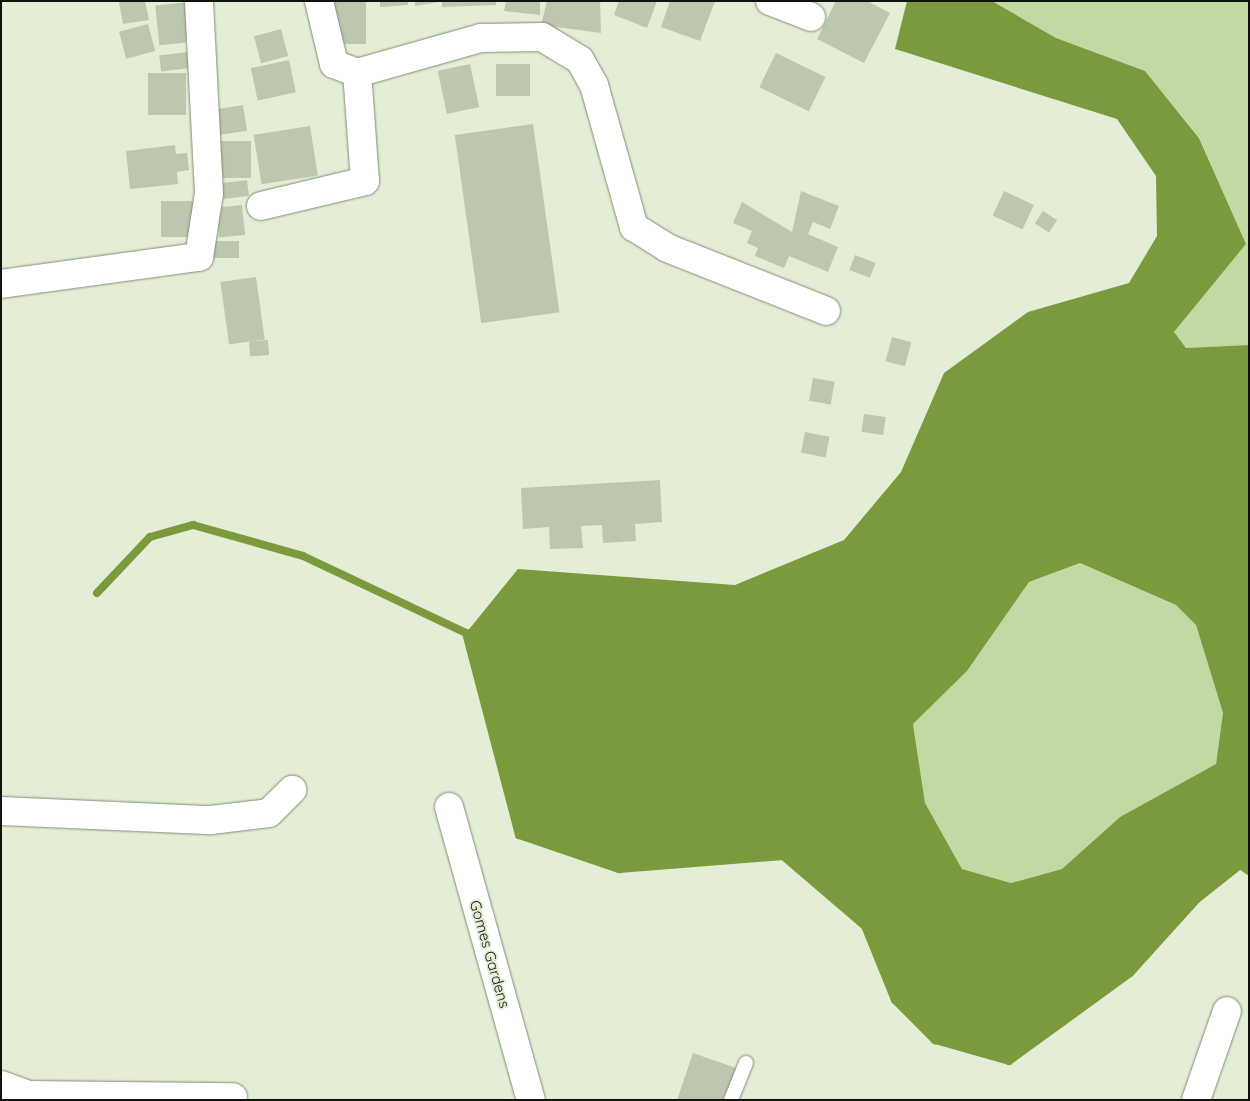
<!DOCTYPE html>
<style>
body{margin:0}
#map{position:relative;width:1250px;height:1101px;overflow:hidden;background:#e4eed6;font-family:Quicksand,sans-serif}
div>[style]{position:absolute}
.green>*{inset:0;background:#c3d9a3}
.water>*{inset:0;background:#7b9a3e}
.stream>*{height:8px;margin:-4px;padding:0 4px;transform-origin:4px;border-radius:4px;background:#7b9a3e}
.building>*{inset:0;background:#bdc7b0;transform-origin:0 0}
.roads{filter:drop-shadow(0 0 1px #828b75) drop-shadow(0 0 1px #828b75)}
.lane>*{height:14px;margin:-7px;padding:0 7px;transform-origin:7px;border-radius:7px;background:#fff}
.street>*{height:28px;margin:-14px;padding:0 14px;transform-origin:14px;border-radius:14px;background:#fff}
span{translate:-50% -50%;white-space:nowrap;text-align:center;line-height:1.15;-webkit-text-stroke:4px #e4eed6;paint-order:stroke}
.street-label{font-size:15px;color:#10130b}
.frame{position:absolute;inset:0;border:2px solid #10130b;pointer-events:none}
</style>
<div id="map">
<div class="green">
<i style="clip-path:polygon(992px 1px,1249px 1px,1249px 345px,1186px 348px,1174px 332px,1246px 244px,1199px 137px,1145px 71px,1056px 38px)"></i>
<i style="clip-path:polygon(1080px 563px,1176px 605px,1196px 625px,1223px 713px,1216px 764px,1120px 817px,1062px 869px,1011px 883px,962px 869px,925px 803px,913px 724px,967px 671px,1029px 582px)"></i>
</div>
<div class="water">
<i style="clip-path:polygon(evenodd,907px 1px,992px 1px,1056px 38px,1145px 71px,1199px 138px,1246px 244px,1174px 332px,1186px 348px,1249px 345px,1249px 871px,1239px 865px,1197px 899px,1130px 973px,1009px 1061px,935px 1040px,895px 1000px,865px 926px,783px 856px,619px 869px,519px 835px,466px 633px,518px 569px,735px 585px,844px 540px,901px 472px,944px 373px,1028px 312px,1129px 283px,1157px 236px,1156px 176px,1117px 119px,895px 49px,907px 1px,1080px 563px,1176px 605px,1196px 625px,1223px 713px,1216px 764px,1120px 817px,1062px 869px,1011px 883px,962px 869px,925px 803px,913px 724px,967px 671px,1029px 582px,1080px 563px)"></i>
</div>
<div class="stream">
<i style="left:97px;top:593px;width:77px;rotate:-46.6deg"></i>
<i style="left:150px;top:537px;width:45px;rotate:-15.6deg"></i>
<i style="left:193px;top:525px;width:114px;rotate:15.7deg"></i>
<i style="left:303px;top:556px;width:180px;rotate:25.3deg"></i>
<i style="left:466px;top:633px;width:209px;rotate:75.3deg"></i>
<i style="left:519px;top:835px;width:106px;rotate:18.8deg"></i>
<i style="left:619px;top:869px;width:165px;rotate:-4.5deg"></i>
<i style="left:783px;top:856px;width:108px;rotate:40.5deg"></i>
<i style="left:865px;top:926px;width:80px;rotate:67.9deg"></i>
<i style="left:895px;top:1000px;width:57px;rotate:45deg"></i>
<i style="left:935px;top:1040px;width:77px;rotate:15.8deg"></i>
<i style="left:1009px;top:1061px;width:150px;rotate:-36deg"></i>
<i style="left:1130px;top:973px;width:100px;rotate:-47.8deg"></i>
<i style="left:1197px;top:899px;width:55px;rotate:-38.3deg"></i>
<i style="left:1240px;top:865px;width:11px;rotate:34deg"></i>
</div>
<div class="building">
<i style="clip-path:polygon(145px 1px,149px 20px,123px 24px,119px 2px)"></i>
<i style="left:329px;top:1px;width:37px;height:43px"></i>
<i style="clip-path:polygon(380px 1px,408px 1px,408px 5px,380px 7px)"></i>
<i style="clip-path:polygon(415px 1px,439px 1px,439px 2px,415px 6px)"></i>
<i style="clip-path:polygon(442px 1px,496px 1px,496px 5px,442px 7px)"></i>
<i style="clip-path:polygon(506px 1px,540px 1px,540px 15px,504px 11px)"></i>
<i style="clip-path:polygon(547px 1px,600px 1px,601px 33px,541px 25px)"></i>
<i style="clip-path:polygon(619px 1px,657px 1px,647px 28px,614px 15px)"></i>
<i style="clip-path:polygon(670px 1px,715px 1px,700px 41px,661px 27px)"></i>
<i style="clip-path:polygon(836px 1px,867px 1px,890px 13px,864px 63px,817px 39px)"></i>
<i style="left:189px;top:2px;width:40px;height:34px;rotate:84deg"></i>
<i style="left:148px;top:24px;width:28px;height:30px;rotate:75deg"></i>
<i style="left:281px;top:29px;width:28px;height:28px;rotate:75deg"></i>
<i style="left:188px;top:52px;width:16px;height:29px;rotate:83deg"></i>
<i style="left:776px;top:53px;width:55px;height:38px;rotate:26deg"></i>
<i style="left:289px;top:60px;width:33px;height:39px;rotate:78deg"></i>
<i style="left:470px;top:64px;width:44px;height:33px;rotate:78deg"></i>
<i style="left:530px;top:64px;width:32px;height:34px;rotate:90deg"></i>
<i style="left:148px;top:73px;width:38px;height:42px"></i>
<i style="left:243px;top:105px;width:26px;height:30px;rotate:81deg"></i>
<i style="left:533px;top:124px;width:190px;height:79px;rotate:82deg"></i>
<i style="left:310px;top:126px;width:50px;height:57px;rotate:81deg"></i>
<i style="left:217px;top:141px;width:34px;height:37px"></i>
<i style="clip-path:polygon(175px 145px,176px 154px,187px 153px,189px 170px,177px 172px,178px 184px,130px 189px,126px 151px)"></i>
<i style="left:247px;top:180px;width:16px;height:32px;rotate:83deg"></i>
<i style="clip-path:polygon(801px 191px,839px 206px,830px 229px,813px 222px,808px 234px,838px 247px,828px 272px,789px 256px,784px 268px,755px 256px,758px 248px,747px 243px,752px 231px,733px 223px,742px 202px,792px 232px)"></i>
<i style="left:1004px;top:191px;width:33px;height:27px;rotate:25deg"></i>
<i style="left:161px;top:201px;width:35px;height:36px"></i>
<i style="left:242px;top:205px;width:30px;height:26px;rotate:84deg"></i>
<i style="left:1043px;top:211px;width:17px;height:15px;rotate:33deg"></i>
<i style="left:210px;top:241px;width:29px;height:17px"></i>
<i style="left:855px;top:255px;width:22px;height:16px;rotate:21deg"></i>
<i style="left:256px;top:277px;width:63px;height:36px;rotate:82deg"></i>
<i style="left:892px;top:337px;width:20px;height:25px;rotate:15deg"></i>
<i style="left:268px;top:340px;width:15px;height:19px;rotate:86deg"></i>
<i style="left:813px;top:378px;width:22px;height:23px;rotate:10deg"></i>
<i style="left:864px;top:414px;width:22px;height:18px;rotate:8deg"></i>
<i style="left:805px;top:432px;width:25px;height:21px;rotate:11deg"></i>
<i style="clip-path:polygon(660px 480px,662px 522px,635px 524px,636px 541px,603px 543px,602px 525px,581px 526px,583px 548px,550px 549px,549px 527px,523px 529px,521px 488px)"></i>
<i style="clip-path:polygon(693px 1053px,736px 1068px,725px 1100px,677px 1100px)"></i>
</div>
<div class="roads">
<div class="lane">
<i style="left:731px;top:1100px;width:40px;rotate:-68deg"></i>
</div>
<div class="street">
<i style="left:319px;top:1px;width:65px;rotate:76.6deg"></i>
<i style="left:334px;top:64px;width:25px;rotate:21deg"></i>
<i style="left:357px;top:73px;width:129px;rotate:-15.8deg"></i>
<i style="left:481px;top:38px;width:61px;rotate:-0.9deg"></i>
<i style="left:542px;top:37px;width:44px;rotate:31.2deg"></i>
<i style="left:580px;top:60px;width:29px;rotate:61deg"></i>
<i style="left:594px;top:85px;width:148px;rotate:74.3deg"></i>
<i style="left:634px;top:227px;width:39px;rotate:32deg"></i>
<i style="left:667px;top:248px;width:171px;rotate:21.6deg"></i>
<i style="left:770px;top:1px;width:44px;rotate:21.3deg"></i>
<i style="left:261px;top:206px;width:107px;rotate:-13.5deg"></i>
<i style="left:365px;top:181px;width:108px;rotate:-94.2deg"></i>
<i style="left:1px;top:284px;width:200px;rotate:-7.8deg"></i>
<i style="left:199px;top:257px;width:65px;rotate:-81.1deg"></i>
<i style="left:209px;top:193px;width:192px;rotate:-93deg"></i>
<i style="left:449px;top:807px;width:304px;rotate:74.4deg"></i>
<i style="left:1px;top:811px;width:210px;rotate:2.5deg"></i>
<i style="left:211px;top:820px;width:58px;rotate:-6.9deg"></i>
<i style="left:269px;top:813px;width:33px;rotate:-45deg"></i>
<i style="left:1px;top:1085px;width:29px;rotate:20deg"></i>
<i style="left:28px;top:1095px;width:205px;rotate:0.6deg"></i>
<i style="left:1196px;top:1100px;width:94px;rotate:-70.8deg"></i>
</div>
</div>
<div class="street-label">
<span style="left:490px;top:954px;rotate:74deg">Gomes Gardens</span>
</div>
<div class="frame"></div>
</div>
